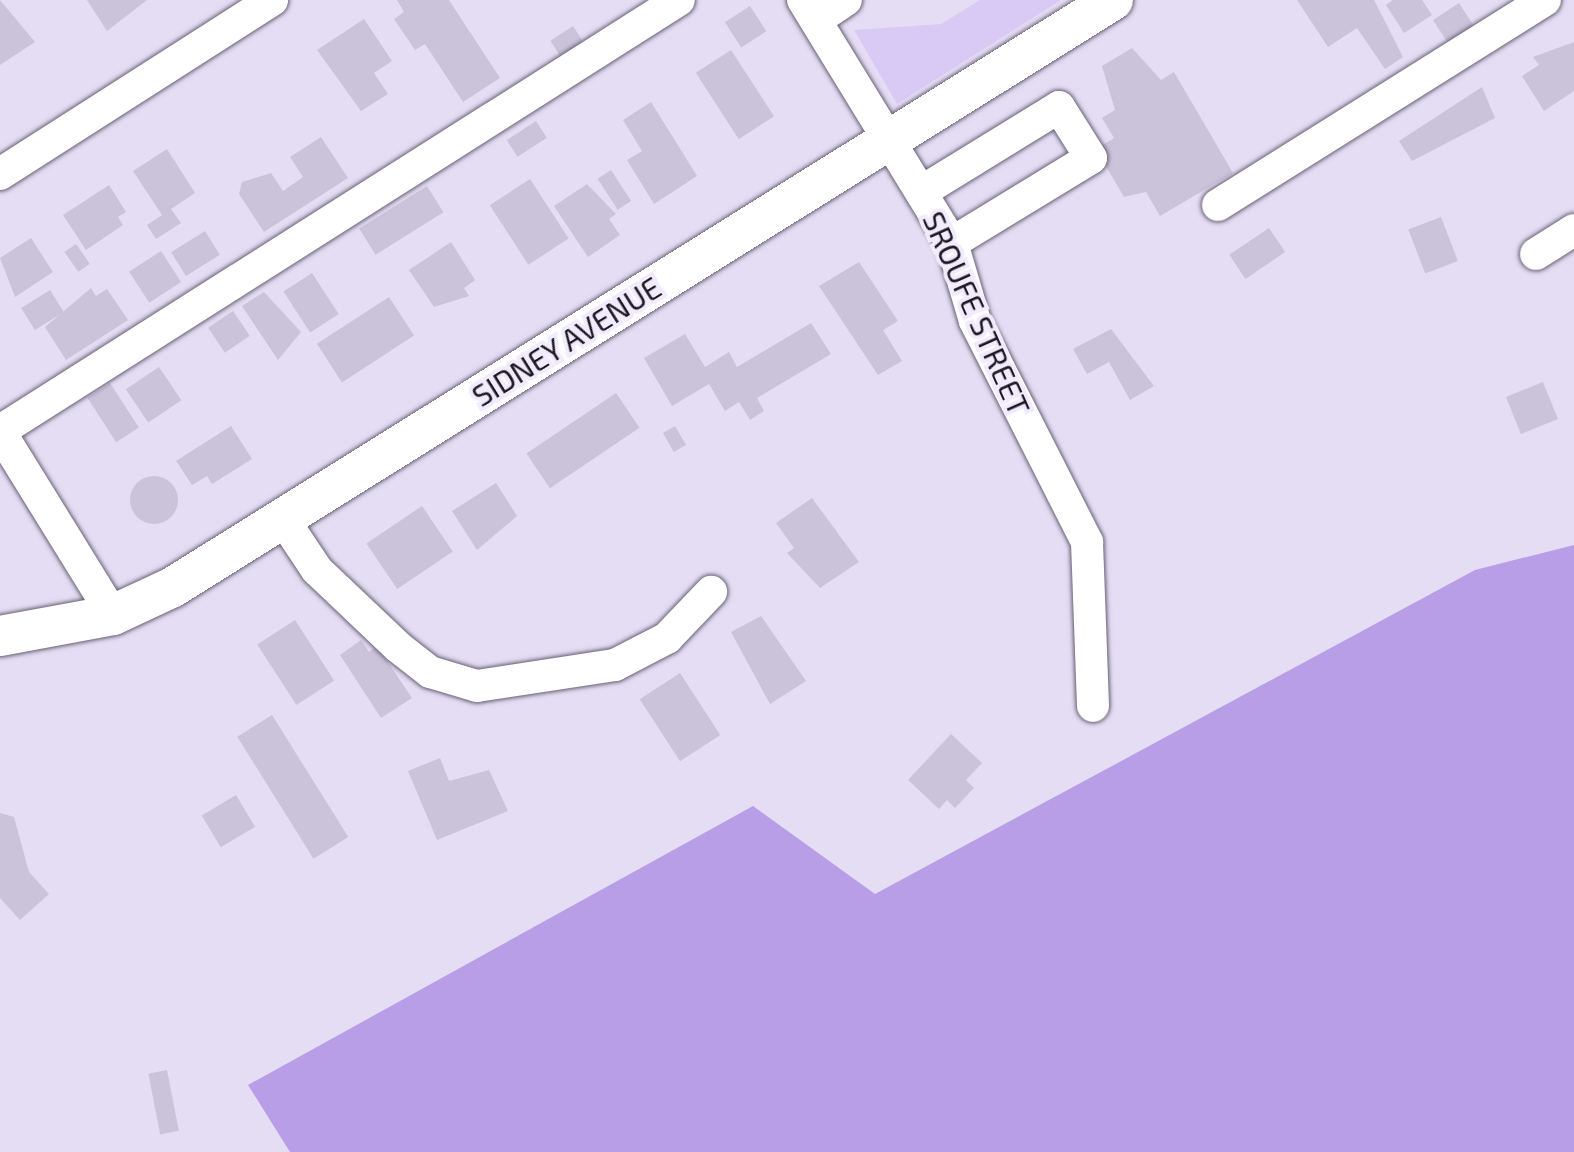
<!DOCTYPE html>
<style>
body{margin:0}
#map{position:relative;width:1574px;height:1152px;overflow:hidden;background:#e5ddf4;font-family:"Exo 2",sans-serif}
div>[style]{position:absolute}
.green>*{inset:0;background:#d9caf5}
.forest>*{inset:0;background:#b89ee6}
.building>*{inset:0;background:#cbc3da;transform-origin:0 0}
.round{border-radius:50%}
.roads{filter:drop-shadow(0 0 2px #686175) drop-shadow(0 0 2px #686175)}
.minor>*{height:32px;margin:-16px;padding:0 16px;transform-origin:16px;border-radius:16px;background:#fff}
.major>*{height:40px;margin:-20px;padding:0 20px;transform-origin:20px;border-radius:20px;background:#fff}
span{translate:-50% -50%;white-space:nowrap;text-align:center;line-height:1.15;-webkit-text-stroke:8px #f1ebfd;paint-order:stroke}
.street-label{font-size:30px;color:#19161e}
</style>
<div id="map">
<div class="green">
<i style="clip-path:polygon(980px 0,1061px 0,897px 104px,854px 30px,941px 24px)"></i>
</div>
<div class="forest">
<i style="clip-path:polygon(1574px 545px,1574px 1152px,290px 1152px,248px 1085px,753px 806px,875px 894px,1475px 570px)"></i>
</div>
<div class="building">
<i style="clip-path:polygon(0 0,35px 42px,0 65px)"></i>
<i style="clip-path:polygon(87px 0,147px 0,107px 31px)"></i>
<i style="clip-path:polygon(397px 0,449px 0,500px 78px,463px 102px,425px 44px,415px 50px,394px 19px,404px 12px)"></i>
<i style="clip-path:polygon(1297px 0,1374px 0,1403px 57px,1385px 69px,1357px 28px,1328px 47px)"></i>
<i style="clip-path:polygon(1393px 0,1422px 0,1432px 15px,1404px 33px,1386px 5px)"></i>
<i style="left:1459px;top:3px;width:30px;height:31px;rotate:57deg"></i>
<i style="left:750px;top:6px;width:30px;height:30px;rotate:57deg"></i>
<i style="clip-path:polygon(364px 19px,392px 61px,374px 73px,388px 94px,361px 111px,317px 50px)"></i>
<i style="left:573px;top:26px;width:24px;height:27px;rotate:57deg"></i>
<i style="clip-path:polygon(1574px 42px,1574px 91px,1544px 111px,1522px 76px,1539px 65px,1533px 57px)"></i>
<i style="clip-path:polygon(1132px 48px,1161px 80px,1174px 72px,1233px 173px,1160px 216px,1146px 192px,1124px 197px,1096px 149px,1114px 138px,1102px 118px,1115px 110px,1102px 66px)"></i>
<i style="left:731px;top:50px;width:79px;height:42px;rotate:57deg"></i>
<i style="clip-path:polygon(1482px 87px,1495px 118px,1412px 161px,1399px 141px)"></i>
<i style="clip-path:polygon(651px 102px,697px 176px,654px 204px,627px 160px,642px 151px,623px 120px)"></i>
<i style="left:536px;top:121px;width:20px;height:35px;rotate:57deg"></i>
<i style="clip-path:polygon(321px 137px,348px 178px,264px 232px,239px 194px,242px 182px,271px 173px,283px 191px,303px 177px,290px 157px)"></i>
<i style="clip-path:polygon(167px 149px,195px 193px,171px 209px,181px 223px,156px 239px,147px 225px,162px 215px,133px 171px)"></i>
<i style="left:611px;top:170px;width:37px;height:16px;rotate:57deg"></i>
<i style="left:530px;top:179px;width:71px;height:48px;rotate:57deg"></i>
<i style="clip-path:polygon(587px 184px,616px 214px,609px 219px,620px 235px,588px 257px,554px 206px)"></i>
<i style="clip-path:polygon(109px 185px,126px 212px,118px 217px,123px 225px,86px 250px,63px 215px)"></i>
<i style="left:427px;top:186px;width:31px;height:80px;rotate:58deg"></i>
<i style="left:1441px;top:217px;width:47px;height:35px;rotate:69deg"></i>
<i style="left:1269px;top:228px;width:29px;height:48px;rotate:56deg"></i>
<i style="left:205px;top:231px;width:28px;height:40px;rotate:58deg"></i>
<i style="clip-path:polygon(31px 238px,53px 272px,15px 297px,0 258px)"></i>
<i style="clip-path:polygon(451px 242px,475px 280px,464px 288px,469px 296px,434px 307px,409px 270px)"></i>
<i style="left:76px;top:244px;width:24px;height:14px;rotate:55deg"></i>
<i style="left:161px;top:251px;width:37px;height:38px;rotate:57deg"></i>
<i style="clip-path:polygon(859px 262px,898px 321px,883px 330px,902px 361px,878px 375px,819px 286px)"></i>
<i style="left:312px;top:273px;width:49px;height:34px;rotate:57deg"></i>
<i style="clip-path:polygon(91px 288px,96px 296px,107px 289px,128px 320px,66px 360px,45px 327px)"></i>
<i style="left:50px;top:290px;width:26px;height:34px;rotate:58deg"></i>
<i style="clip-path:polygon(264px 292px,301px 332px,278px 360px,242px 306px)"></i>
<i style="left:389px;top:297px;width:46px;height:86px;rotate:57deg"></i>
<i style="left:233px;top:311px;width:30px;height:30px;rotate:56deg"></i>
<i style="clip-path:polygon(811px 323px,831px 354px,757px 398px,764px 411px,750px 420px,739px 402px,725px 411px,709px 384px,672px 406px,644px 358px,685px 334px,705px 367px,729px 352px,737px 367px)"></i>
<i style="clip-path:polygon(1111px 329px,1154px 386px,1130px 400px,1109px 362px,1087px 374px,1073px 349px)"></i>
<i style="left:159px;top:367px;width:40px;height:40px;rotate:56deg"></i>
<i style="left:1543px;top:382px;width:40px;height:40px;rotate:68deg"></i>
<i style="left:110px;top:383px;width:53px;height:27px;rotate:57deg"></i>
<i style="left:616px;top:393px;width:42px;height:108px;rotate:56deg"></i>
<i style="clip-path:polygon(231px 426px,252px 459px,212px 484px,207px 476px,192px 485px,176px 461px)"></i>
<i style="left:675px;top:426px;width:22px;height:14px;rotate:60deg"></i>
<i class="round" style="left:130px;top:476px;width:48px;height:48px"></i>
<i style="clip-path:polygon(496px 483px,517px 516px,477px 550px,452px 511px)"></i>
<i style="clip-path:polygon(812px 498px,859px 562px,820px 588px,787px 553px,794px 548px,776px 523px)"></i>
<i style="left:422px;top:506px;width:55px;height:67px;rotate:56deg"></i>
<i style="clip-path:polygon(761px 616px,806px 681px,770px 704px,731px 632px)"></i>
<i style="left:295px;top:620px;width:72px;height:45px;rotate:57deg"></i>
<i style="clip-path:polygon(361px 640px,369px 652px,377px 646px,412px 698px,381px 718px,340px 655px)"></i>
<i style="left:680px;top:673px;width:74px;height:48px;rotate:57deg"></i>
<i style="left:272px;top:715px;width:144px;height:41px;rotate:58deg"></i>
<i style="clip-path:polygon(951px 734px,982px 763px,966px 780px,974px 788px,955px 808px,947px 800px,939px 809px,908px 780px)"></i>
<i style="clip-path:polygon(440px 758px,449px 781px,489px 770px,508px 811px,437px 840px,408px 771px)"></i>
<i style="left:236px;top:795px;width:37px;height:40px;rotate:59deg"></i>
<i style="clip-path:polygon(0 813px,14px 817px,29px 872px,49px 894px,20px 920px,0 898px)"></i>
<i style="left:167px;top:1070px;width:62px;height:19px;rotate:79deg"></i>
</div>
<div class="roads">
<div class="minor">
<i style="left:803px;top:0;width:285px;rotate:58.5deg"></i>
<i style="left:952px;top:243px;width:81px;rotate:73.6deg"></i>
<i style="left:975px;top:321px;width:248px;rotate:63.1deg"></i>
<i style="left:1087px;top:542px;width:164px;rotate:87.9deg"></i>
<i style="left:816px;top:20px;width:36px;rotate:-34deg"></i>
<i style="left:0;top:174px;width:323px;rotate:-32.6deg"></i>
<i style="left:921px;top:192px;width:162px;rotate:-31.6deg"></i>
<i style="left:1059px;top:107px;width:60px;rotate:57.9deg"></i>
<i style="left:1091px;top:158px;width:163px;rotate:148.6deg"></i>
<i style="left:1218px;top:205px;width:386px;rotate:-32.1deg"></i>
<i style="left:1536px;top:254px;width:45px;rotate:-32.3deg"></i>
<i style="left:0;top:431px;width:804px;rotate:-32.41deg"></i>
<i style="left:0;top:432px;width:215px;rotate:58.3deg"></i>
<i style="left:283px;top:519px;width:61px;rotate:56.3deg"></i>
<i style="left:317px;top:570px;width:112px;rotate:43.5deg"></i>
<i style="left:398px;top:647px;width:41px;rotate:38deg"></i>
<i style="left:430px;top:672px;width:49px;rotate:16.6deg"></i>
<i style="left:477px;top:686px;width:140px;rotate:-8.7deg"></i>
<i style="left:615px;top:665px;width:59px;rotate:-27.4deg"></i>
<i style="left:667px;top:638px;width:64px;rotate:-46.3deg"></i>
</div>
<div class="major">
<i style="left:0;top:636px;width:115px;rotate:-10.5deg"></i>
<i style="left:113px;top:615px;width:66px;rotate:-25deg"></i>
<i style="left:173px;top:587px;width:1108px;rotate:-31.98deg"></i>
</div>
</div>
<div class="street-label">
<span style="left:977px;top:313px;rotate:66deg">SROUFE STREET</span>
<span style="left:566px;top:341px;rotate:-32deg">SIDNEY AVENUE</span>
</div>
</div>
